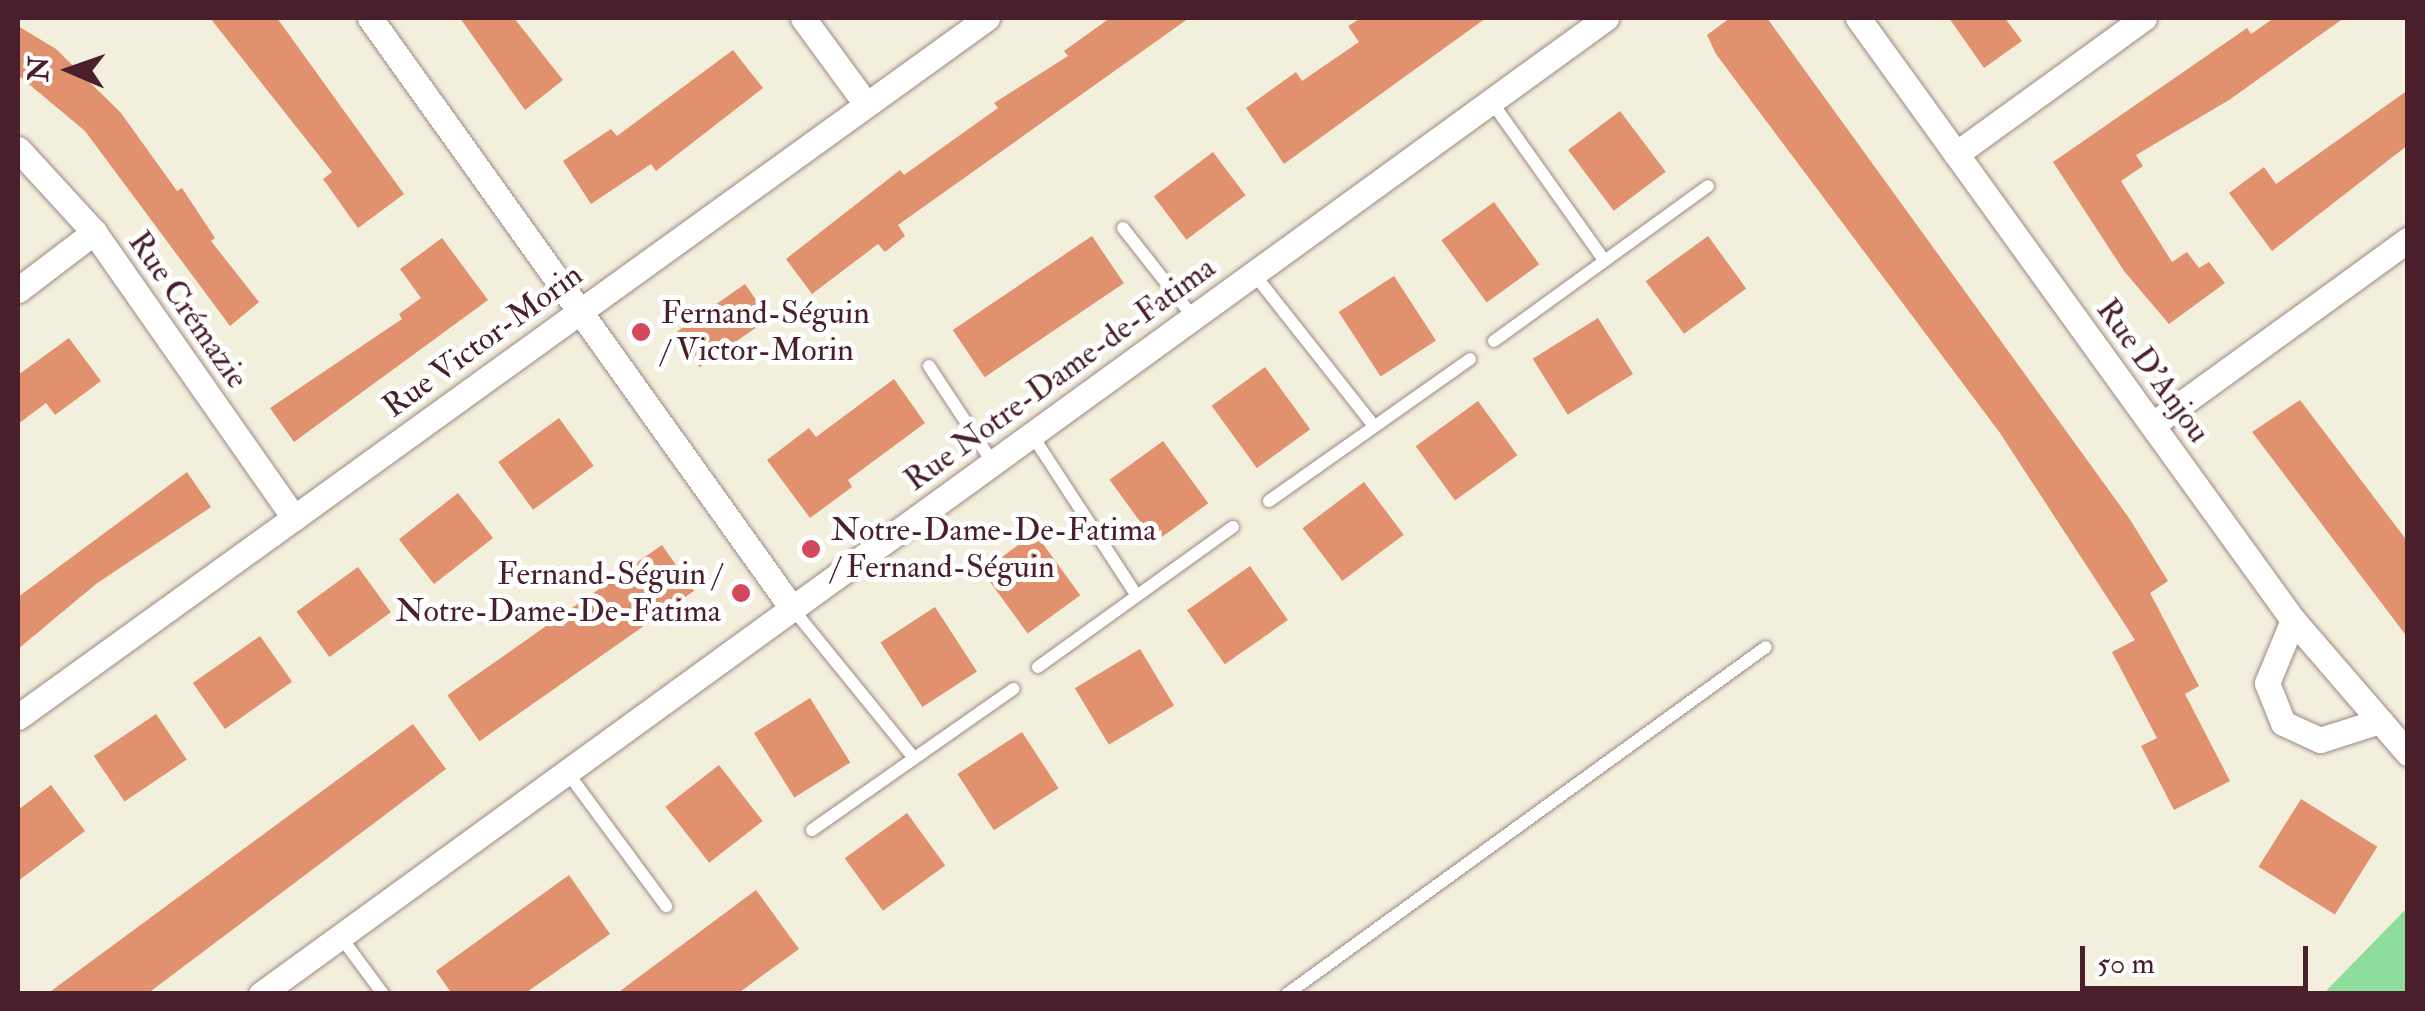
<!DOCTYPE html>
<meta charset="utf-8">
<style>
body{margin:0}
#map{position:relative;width:2425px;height:1011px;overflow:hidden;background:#f3efdd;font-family:"IM FELL Double Pica",serif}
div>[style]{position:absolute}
.green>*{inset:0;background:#8edd9c}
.building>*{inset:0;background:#e1916d;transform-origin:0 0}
.roads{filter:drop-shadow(0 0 2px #9e8784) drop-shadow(0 0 2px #9e8784)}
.service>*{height:12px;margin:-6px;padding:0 6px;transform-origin:6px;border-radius:6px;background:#fff}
.minor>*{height:25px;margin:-12.5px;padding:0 12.5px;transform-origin:12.5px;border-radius:12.5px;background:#fff}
.dots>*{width:28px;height:28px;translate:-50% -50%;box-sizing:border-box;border:5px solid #fff;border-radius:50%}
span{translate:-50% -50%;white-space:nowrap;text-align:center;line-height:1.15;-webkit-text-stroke:10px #fff;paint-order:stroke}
.street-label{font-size:32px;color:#4a1f2b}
.poi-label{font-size:32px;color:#4a1f2b}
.left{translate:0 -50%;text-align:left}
.right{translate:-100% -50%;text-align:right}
.frame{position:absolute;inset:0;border:20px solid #4a1f2b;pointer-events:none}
.north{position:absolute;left:20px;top:20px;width:100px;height:100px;-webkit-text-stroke:8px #fff;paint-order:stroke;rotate:272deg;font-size:28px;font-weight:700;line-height:40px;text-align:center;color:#4a1f2b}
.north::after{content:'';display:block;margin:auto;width:35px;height:45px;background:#4a1f2b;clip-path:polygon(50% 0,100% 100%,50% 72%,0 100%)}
.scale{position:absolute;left:2080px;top:946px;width:228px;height:45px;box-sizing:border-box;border:5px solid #4a1f2b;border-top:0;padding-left:12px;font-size:30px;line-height:35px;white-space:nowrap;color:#4a1f2b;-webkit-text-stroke:8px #fff;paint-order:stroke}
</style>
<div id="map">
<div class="green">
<i style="clip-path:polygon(2407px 908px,2407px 993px,2324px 993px)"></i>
</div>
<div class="building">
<i style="clip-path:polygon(210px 18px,277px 18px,404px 194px,358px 228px,323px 179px,332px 172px)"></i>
<i style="clip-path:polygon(460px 18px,514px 18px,563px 80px,525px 110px)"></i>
<i style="clip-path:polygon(1110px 18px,1189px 18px,898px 225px,905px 236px,885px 252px,878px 244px,812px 294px,786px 259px,900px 170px,904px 175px,998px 108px,994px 103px,1068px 56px,1064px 51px)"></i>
<i style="clip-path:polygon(1361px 18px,1486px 18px,1284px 164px,1246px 108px,1296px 72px,1302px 81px,1359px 42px,1348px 26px)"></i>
<i style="clip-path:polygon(1730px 18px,1767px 18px,2129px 518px,2168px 581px,2150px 593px,2199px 686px,2185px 694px,2230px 781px,2174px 810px,2141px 746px,2157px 738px,2112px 652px,2135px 640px,2000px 433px,1716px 54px,1707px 35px)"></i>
<i style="clip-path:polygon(1949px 18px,2005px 18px,2022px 41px,1984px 68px)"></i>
<i style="clip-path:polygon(2274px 18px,2344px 18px,2229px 100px,2136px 155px,2143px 166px,2121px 181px,2172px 262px,2187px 252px,2199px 268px,2209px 262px,2225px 283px,2169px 324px,2124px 271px,2053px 162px,2247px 28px,2251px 34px)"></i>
<i style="clip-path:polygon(18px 26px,56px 49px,121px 113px,177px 191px,182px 188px,215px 238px,211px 241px,259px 302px,230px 326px,85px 131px,18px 75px)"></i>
<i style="clip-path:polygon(733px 50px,763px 88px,656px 171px,651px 164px,591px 204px,563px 161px,611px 129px,617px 136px)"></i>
<i style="clip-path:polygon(2408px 90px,2408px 145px,2272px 251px,2229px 193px,2264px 167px,2276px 184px)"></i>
<i style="left:1620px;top:111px;width:76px;height:65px;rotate:53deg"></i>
<i style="left:1213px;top:152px;width:54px;height:74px;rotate:53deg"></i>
<i style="left:1494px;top:202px;width:77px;height:65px;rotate:54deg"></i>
<i style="left:1092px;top:236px;width:57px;height:168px;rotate:56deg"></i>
<i style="left:1708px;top:236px;width:65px;height:77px;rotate:54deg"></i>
<i style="clip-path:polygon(442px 238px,488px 300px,294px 442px,270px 408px,402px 319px,399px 314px,421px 298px,400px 269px)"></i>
<i style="left:1394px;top:276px;width:77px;height:66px;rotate:57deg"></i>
<i style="left:745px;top:284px;width:42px;height:85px;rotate:55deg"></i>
<i style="left:1598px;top:318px;width:66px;height:77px;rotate:58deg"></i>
<i style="clip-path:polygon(69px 338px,101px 381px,55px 415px,46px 403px,18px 424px,18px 375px)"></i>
<i style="left:1265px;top:367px;width:77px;height:66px;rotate:54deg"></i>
<i style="clip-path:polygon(894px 379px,925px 423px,848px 480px,852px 487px,810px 518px,767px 460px,809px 428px,816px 437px)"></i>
<i style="clip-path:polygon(2300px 400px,2408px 542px,2408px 638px,2252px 432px)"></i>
<i style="left:1478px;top:401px;width:67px;height:77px;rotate:54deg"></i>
<i style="left:559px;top:418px;width:59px;height:75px;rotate:54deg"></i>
<i style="left:1163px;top:441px;width:77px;height:66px;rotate:54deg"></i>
<i style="clip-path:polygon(187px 472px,211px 507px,96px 584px,18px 649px,18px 597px)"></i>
<i style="left:1364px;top:482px;width:66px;height:77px;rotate:53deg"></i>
<i style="left:458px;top:493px;width:57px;height:75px;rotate:52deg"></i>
<i style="left:1035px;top:533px;width:77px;height:65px;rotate:54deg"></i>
<i style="left:662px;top:545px;width:56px;height:262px;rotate:55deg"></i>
<i style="left:1250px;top:566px;width:66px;height:77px;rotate:55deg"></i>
<i style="left:358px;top:567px;width:56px;height:76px;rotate:54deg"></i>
<i style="left:935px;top:607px;width:77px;height:65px;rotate:57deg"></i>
<i style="left:260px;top:636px;width:56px;height:82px;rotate:55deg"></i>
<i style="left:1140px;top:649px;width:66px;height:76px;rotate:59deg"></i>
<i style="left:810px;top:698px;width:76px;height:66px;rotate:58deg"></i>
<i style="left:156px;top:714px;width:55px;height:75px;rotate:56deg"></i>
<i style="clip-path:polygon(413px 724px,446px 769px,147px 994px,47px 994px)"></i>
<i style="left:1022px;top:732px;width:67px;height:77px;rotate:57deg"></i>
<i style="left:719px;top:765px;width:71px;height:68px;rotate:52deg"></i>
<i style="clip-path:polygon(51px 785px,85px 831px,18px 881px,18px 810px)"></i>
<i style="left:2301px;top:799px;width:90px;height:80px;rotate:32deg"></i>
<i style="left:907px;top:813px;width:65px;height:77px;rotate:54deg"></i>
<i style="clip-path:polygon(569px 875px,610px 934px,524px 994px,452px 994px,436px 971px)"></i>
<i style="clip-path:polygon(756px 890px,799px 949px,737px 994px,616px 994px)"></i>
</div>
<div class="roads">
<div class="service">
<i style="left:1491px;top:101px;width:195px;rotate:54.6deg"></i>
<i style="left:1123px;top:228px;width:113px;rotate:51.8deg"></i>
<i style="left:1254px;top:274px;width:194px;rotate:51.7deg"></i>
<i style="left:1494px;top:341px;width:264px;rotate:-35.9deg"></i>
<i style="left:929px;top:366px;width:116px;rotate:56.6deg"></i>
<i style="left:1032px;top:435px;width:192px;rotate:56.9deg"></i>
<i style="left:1269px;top:501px;width:246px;rotate:-35.2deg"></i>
<i style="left:792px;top:608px;width:192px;rotate:50.9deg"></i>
<i style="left:1038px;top:667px;width:240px;rotate:-35.7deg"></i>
<i style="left:567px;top:772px;width:167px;rotate:53.5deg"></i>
<i style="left:812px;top:830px;width:246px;rotate:-35deg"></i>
<i style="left:340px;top:936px;width:72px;rotate:53.4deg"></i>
<i style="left:1287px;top:994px;width:591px;rotate:-35.92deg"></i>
</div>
<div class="minor">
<i style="left:370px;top:18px;width:725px;rotate:54.43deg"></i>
<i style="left:803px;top:18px;width:107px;rotate:53.8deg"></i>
<i style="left:1858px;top:18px;width:743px;rotate:54.15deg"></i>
<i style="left:2293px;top:620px;width:176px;rotate:49.2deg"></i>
<i style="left:18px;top:149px;width:113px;rotate:47.5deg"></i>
<i style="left:94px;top:232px;width:349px;rotate:55deg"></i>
<i style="left:1956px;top:154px;width:232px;rotate:-35.9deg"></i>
<i style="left:18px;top:290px;width:96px;rotate:-37.3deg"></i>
<i style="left:2152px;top:425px;width:316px;rotate:-35.9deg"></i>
<i style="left:2293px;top:620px;width:68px;rotate:112.4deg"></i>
<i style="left:2267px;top:683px;width:43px;rotate:68.2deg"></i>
<i style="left:2283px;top:723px;width:41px;rotate:24.7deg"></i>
<i style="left:2320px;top:740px;width:63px;rotate:-17.6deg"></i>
<i style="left:18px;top:717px;width:1195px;rotate:-35.81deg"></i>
<i style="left:261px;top:994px;width:1662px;rotate:-35.97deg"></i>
</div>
</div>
<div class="dots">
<i style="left:641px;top:332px;background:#d1495b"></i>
<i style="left:811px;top:549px;background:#d1495b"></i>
<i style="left:741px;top:593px;background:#d1495b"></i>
</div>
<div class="street-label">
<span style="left:188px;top:310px;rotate:55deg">Rue Crémazie</span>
<span style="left:483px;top:341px;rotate:-36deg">Rue Victor-Morin</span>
<span style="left:2153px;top:371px;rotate:54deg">Rue D'Anjou</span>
<span style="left:1060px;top:374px;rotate:-36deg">Rue Notre-Dame-de-Fatima</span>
</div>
<div class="poi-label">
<span class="left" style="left:661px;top:332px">Fernand-Séguin<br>/ Victor-Morin</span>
<span class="left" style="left:831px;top:549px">Notre-Dame-De-Fatima<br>/ Fernand-Séguin</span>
<span class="right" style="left:721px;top:593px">Fernand-Séguin /<br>Notre-Dame-De-Fatima</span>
</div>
<div class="frame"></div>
<div class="north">N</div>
<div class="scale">50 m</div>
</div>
